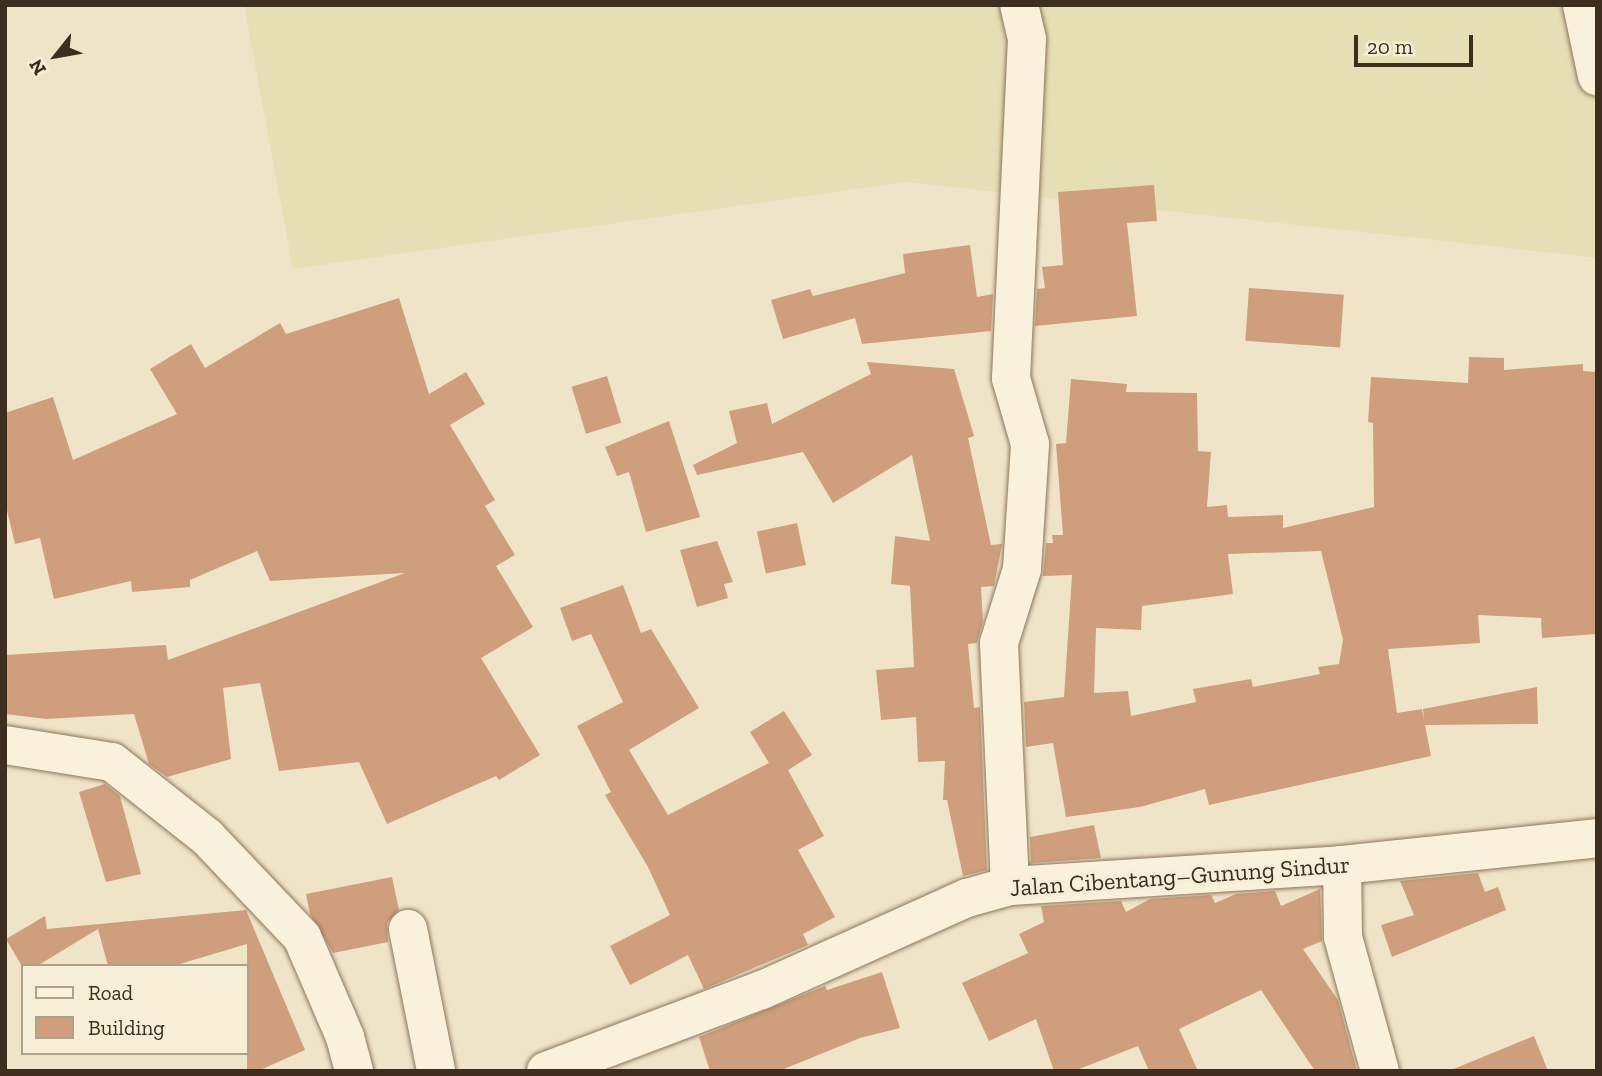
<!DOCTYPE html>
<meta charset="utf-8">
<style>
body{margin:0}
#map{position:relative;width:1602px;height:1076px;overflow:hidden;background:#f0e4c8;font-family:"Zilla Slab",serif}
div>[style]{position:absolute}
.farmland>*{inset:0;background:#e6deb5}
.building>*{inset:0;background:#cf9f7d;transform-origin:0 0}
.roads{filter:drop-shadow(0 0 2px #8d765c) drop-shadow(0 0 2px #8d765c)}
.minor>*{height:38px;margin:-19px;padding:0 19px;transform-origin:19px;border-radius:19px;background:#faf1dc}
.tertiary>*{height:38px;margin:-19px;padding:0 19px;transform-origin:19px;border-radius:19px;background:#faf1dc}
span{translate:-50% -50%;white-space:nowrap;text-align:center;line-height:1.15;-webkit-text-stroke:6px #f7eed8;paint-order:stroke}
.street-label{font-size:24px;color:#3d2e20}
.frame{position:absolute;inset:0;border:7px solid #3d2e20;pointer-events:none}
.legend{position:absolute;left:21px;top:964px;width:228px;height:91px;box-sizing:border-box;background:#f7eed8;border:2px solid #ada18e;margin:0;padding:9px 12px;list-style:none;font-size:21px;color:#3d2e20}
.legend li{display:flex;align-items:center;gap:14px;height:35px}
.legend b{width:35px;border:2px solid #ada18e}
.north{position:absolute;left:21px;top:21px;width:70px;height:70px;-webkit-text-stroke:5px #f7eed8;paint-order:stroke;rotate:239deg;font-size:19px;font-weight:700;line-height:28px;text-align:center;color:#3d2e20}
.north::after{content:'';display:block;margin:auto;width:24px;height:32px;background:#3d2e20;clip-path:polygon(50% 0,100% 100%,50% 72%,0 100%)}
.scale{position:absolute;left:1354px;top:35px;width:119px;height:32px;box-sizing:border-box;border:4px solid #3d2e20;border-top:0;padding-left:9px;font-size:21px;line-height:24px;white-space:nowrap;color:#3d2e20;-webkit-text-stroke:5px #f7eed8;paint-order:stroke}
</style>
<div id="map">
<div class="farmland">
<i style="clip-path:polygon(244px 5px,1597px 5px,1597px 258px,906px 182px,293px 269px)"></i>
</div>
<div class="building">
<i style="clip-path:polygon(1154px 185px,1157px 221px,1127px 223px,1137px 316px,1035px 326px,1037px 289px,1045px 288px,1042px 267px,1063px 265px,1058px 192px)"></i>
<i style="clip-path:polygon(970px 245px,977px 297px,993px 294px,991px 331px,862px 344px,855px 318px,783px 339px,771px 300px,810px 289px,813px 296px,905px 273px,903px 254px)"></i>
<i style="left:1249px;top:288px;width:95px;height:53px;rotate:4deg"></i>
<i style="clip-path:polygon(399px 298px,429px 394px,466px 372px,485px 404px,450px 425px,495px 500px,485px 506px,515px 555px,496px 566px,533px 627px,481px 658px,540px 755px,499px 780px,496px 776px,387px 824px,359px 762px,279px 771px,260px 683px,223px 688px,231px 759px,167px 777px,149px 764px,134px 714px,46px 719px,5px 714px,5px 655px,166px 645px,168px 660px,405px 573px,270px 581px,257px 551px,190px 580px,190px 587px,132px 592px,131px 581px,54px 599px,40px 538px,15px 544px,5px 502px,5px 413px,53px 397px,73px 460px,177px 414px,150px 369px,191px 344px,205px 368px,280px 323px,286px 334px)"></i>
<i style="clip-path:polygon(evenodd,1469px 357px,1504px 358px,1504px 370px,1583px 364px,1583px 371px,1597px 372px,1597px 634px,1542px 638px,1541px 618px,1478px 615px,1480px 643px,1388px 649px,1397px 713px,1422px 709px,1424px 720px,1423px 709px,1537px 687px,1538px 724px,1425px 725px,1431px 756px,1209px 805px,1205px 789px,1140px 807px,1066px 817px,1053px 743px,1026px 747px,1024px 702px,1064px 697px,1072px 575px,1043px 576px,1046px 543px,1053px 543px,1052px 535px,1063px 535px,1056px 444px,1066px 443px,1071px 379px,1127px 384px,1126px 392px,1197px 393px,1198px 451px,1211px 452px,1207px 507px,1227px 505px,1228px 517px,1283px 515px,1283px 528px,1374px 507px,1373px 423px,1368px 422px,1371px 377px,1468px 383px,1469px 357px,1321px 551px,1343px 640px,1339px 664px,1318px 667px,1320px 674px,1253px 687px,1251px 679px,1193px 689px,1196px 702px,1131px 716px,1128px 691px,1094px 693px,1096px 628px,1141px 630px,1142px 606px,1233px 594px,1228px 554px,1321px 551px)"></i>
<i style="clip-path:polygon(867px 362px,954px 369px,974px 436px,968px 438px,991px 545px,1002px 544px,994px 586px,981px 587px,983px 621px,977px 643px,968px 644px,974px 708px,980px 707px,987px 870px,963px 876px,947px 800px,943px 800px,945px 761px,918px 762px,916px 717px,881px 720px,876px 670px,914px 667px,910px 586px,891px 584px,895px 536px,930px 541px,912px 455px,833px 503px,803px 452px,697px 475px,693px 465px,737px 443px,729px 411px,767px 403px,772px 424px,871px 374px)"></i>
<i style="left:607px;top:376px;width:49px;height:37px;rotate:73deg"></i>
<i style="clip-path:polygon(669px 421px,700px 517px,646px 532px,629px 472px,617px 476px,605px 447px)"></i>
<i style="left:797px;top:523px;width:43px;height:41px;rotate:78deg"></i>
<i style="clip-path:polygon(717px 541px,733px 582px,724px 584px,728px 598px,697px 607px,680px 550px)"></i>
<i style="clip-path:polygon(623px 585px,641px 633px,651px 629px,699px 708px,629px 750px,668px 815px,769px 763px,750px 732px,784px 711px,812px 755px,788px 770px,824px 836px,798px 850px,835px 917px,803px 934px,808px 945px,704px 989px,688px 955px,630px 985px,610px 946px,670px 915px,648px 867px,605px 795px,611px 792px,577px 726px,623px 702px,591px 634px,572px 641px,560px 608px)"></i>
<i style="clip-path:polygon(105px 784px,120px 796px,141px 874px,106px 882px,79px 792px)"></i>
<i style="clip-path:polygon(1094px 825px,1101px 858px,1031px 863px,1030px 837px)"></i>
<i style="clip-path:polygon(1478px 873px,1485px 892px,1498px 887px,1506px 910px,1392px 957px,1381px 925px,1414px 915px,1400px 881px)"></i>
<i style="clip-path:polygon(392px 877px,399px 910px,387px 923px,388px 942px,333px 953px,310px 914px,306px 894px)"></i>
<i style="clip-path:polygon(1320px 889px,1322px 941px,1303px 949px,1338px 1000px,1357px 1071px,1315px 1071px,1261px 990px,1179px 1029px,1198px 1071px,1149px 1071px,1138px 1046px,1074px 1071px,1054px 1071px,1036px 1019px,989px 1041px,962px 983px,1028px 953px,1019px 934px,1044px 922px,1041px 906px,1121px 901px,1126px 912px,1150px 899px,1211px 895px,1215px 903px,1236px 894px,1275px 891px,1281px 906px)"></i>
<i style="clip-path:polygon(246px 910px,305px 1050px,258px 1071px,247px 1071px,247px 944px,173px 966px,108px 966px,98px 929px,37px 966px,23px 968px,6px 939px,45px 916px,47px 929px)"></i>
<i style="clip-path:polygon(882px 972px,900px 1028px,860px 1038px,779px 1071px,710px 1071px,699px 1037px,825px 986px,827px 990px)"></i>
<i style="clip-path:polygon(1534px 1036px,1548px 1071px,1452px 1071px,1451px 1070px)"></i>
</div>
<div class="roads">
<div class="minor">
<i style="left:1582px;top:5px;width:73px;rotate:78.1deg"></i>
<i style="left:5px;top:745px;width:108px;rotate:9deg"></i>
<i style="left:112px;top:762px;width:121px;rotate:38.3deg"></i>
<i style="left:207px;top:837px;width:138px;rotate:46.5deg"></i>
<i style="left:302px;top:937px;width:109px;rotate:66.7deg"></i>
<i style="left:345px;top:1037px;width:35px;rotate:75deg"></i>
<i style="left:1342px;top:865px;width:72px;rotate:89.2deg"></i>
<i style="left:1343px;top:937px;width:139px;rotate:74.6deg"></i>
<i style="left:1010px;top:886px;width:243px;rotate:-92.6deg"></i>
<i style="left:999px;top:643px;width:77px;rotate:-72.7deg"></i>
<i style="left:1022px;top:569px;width:125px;rotate:-86.3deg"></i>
<i style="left:1030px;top:444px;width:69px;rotate:-106.1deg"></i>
<i style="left:1011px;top:378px;width:339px;rotate:-87.3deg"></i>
<i style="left:1027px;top:39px;width:35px;rotate:-103deg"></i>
<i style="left:408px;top:929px;width:145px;rotate:78.8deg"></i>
</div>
<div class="tertiary">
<i style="left:546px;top:1071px;width:231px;rotate:-20.6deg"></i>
<i style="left:762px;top:990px;width:225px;rotate:-24.2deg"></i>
<i style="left:967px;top:898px;width:45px;rotate:-15.6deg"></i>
<i style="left:1010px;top:886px;width:333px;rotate:-3.6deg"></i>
<i style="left:1342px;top:865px;width:256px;rotate:-6deg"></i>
</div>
</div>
<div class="street-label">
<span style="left:1180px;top:876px;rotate:-4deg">Jalan Cibentang–Gunung Sindur</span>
</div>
<div class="frame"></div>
<ul class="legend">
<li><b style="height:9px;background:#faf1dc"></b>Road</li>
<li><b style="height:19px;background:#cf9f7d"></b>Building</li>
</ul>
<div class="north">N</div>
<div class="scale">20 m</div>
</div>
